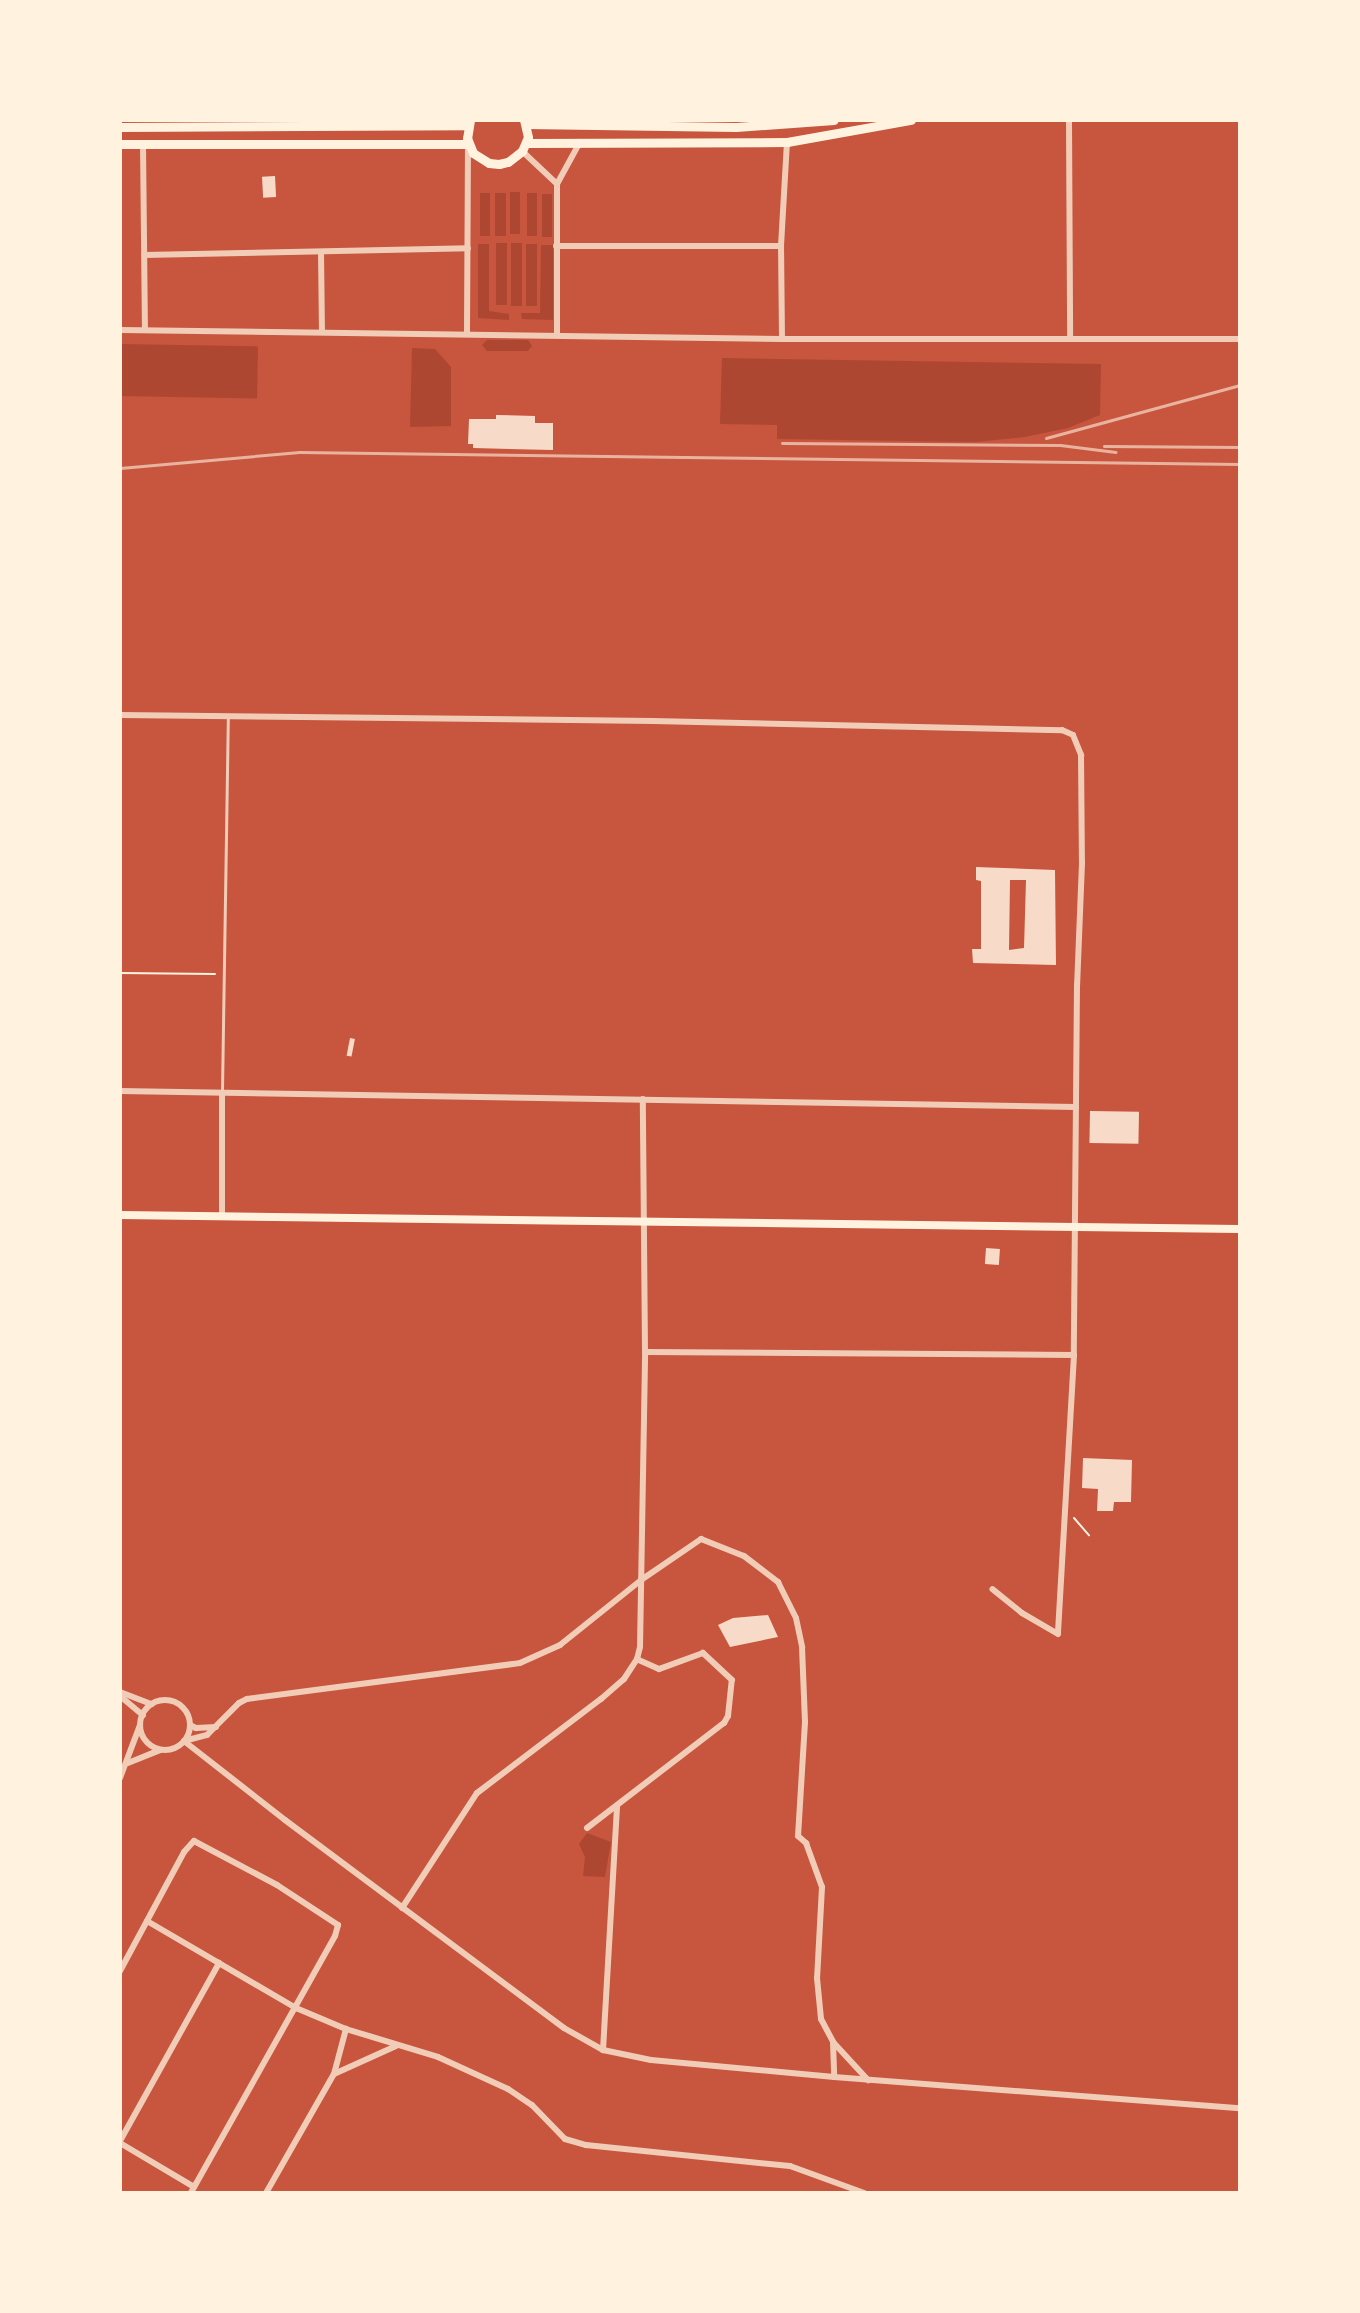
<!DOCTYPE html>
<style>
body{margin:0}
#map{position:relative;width:1360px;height:2313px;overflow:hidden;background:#c8553d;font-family:Arial,sans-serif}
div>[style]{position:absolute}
.green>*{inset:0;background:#ae4732;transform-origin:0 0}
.building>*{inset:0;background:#f7dbc8;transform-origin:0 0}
.path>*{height:2px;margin:-1px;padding:0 1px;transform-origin:1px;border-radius:1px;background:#fff3e0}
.service>*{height:3px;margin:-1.5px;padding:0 1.5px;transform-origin:1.5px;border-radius:1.5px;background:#f1ccb7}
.minor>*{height:6px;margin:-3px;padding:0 3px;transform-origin:3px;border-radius:3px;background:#f1ccb7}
.minor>.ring{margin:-3px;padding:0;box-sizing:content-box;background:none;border:6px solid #f1ccb7;border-radius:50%}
.secondary>*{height:8px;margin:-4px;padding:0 4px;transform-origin:4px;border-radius:4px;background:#fff3e0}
.primary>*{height:9px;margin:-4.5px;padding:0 4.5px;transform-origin:4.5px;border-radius:4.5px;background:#fff3e0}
.rail>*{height:3px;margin:-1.5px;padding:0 1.5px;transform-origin:1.5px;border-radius:1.5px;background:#e9b49f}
span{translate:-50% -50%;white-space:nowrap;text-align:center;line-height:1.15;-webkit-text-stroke:8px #fff3e0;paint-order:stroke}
.frame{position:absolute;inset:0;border:122px solid #fff3e0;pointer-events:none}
</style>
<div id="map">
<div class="green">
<i style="left:510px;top:192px;width:10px;height:42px"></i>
<i style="left:480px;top:193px;width:10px;height:43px"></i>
<i style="left:495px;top:193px;width:11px;height:43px"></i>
<i style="left:527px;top:193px;width:10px;height:43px"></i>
<i style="left:542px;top:194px;width:10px;height:43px"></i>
<i style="left:496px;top:243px;width:11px;height:62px"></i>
<i style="left:511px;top:243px;width:11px;height:63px"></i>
<i style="clip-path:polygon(478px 244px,489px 244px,489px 311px,509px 314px,509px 320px,478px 318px)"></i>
<i style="left:526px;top:244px;width:11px;height:62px"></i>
<i style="clip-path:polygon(541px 245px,553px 245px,553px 320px,522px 319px,521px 313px,540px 313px)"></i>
<i style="clip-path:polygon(487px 340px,528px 340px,532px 346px,528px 351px,487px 351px,482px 345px)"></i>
<i style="left:120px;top:344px;width:138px;height:52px;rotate:1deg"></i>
<i style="clip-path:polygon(412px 348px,435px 349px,451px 367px,451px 426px,410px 427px)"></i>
<i style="clip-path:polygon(722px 358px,1101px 364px,1100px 415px,1068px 428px,1025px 437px,975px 442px,777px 439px,777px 425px,720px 424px)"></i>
<i style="clip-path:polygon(587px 1833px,611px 1842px,605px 1877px,583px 1876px,585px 1857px,579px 1844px)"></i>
</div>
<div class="building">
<i style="left:275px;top:176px;width:21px;height:13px;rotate:87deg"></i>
<i style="clip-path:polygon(496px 415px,535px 416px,535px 423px,553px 423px,553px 450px,473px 448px,473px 444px,468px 444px,469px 419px,496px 419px)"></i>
<i style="clip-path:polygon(evenodd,976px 867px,1055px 870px,1056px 965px,973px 963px,972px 949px,981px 949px,981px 881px,976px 880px,976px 867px,1010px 880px,1026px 880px,1024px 948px,1009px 950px,1010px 880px)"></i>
<i style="left:350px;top:1038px;width:5px;height:18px;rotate:11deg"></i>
<i style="left:1090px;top:1111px;width:49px;height:32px;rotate:1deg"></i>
<i style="left:986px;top:1248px;width:14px;height:16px;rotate:4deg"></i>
<i style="clip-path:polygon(1083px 1458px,1132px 1460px,1131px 1502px,1114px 1502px,1113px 1511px,1097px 1511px,1098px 1489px,1082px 1488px)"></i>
<i style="clip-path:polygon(768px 1615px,778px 1637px,730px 1647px,718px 1625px,733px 1618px)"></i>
</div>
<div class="path">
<i style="left:120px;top:973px;width:95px;rotate:0.6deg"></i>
<i style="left:1074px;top:1518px;width:23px;rotate:49deg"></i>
</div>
<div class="service">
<i style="left:222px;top:1090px;width:372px;rotate:-89.1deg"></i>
</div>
<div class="minor">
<i style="left:1069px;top:120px;width:219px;rotate:89.7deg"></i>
<i style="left:143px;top:144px;width:186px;rotate:89.4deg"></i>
<i style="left:522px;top:151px;width:48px;rotate:43.3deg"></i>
<i style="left:557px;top:184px;width:150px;rotate:90deg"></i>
<i style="left:557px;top:184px;width:48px;rotate:-61.3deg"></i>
<i style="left:556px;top:246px;width:225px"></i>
<i style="left:321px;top:252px;width:79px;rotate:89.3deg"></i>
<i style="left:144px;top:255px;width:324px;rotate:-1.2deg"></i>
<i style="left:120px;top:330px;width:662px;rotate:0.78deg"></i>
<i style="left:782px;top:339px;width:458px"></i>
<i style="left:467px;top:333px;width:185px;rotate:-89.7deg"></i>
<i style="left:782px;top:339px;width:93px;rotate:-90.6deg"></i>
<i style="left:781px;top:246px;width:104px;rotate:-86.7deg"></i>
<i style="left:120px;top:715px;width:533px;rotate:0.64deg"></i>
<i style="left:653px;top:721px;width:409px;rotate:1.3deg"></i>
<i style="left:1062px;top:730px;width:12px;rotate:24deg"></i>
<i style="left:1073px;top:735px;width:22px;rotate:68deg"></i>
<i style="left:1081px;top:755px;width:108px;rotate:89.5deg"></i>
<i style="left:1082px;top:863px;width:122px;rotate:92.3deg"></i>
<i style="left:1077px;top:985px;width:370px;rotate:90.5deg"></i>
<i style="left:1074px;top:1355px;width:279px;rotate:93.3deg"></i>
<i style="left:1058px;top:1634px;width:42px;rotate:-149.7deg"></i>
<i style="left:1022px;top:1613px;width:38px;rotate:-141deg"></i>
<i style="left:120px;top:1091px;width:956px;rotate:0.96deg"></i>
<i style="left:222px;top:1217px;width:123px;rotate:-90deg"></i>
<i style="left:645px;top:1352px;width:429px;rotate:0.4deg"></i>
<i style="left:120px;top:1692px;width:34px;rotate:21deg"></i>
<i style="left:120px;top:1696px;width:30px;rotate:40deg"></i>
<i class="ring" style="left:140px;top:1700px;width:44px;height:44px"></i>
<i style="left:190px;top:1725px;width:7px;rotate:27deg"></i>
<i style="left:196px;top:1728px;width:20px;rotate:-3deg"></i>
<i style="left:184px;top:1741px;width:24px;rotate:-15deg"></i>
<i style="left:207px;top:1735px;width:45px;rotate:-45deg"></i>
<i style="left:239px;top:1703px;width:9px;rotate:-27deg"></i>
<i style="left:247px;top:1699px;width:275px;rotate:-7.5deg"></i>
<i style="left:520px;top:1663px;width:44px;rotate:-24.2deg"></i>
<i style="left:560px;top:1645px;width:104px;rotate:-38.7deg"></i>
<i style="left:641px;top:1580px;width:73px;rotate:-34.3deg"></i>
<i style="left:701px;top:1539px;width:46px;rotate:21.6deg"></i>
<i style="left:744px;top:1556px;width:43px;rotate:37.4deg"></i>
<i style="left:778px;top:1582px;width:40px;rotate:63.4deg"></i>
<i style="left:796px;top:1618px;width:30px;rotate:78deg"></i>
<i style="left:802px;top:1647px;width:75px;rotate:87.7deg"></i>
<i style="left:805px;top:1722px;width:114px;rotate:93.5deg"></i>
<i style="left:798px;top:1836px;width:11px;rotate:41deg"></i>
<i style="left:806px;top:1843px;width:47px;rotate:70deg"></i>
<i style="left:822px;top:1887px;width:91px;rotate:93.1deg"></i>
<i style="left:817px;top:1978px;width:41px;rotate:84.4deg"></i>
<i style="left:821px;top:2019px;width:26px;rotate:62deg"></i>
<i style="left:833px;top:2042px;width:52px;rotate:47.4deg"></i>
<i style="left:184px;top:1741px;width:128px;rotate:38deg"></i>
<i style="left:285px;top:1820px;width:348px;rotate:36.7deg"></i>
<i style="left:564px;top:2028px;width:45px;rotate:29.4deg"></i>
<i style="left:603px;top:2050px;width:49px;rotate:11.8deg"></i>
<i style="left:651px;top:2060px;width:184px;rotate:5.3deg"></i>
<i style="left:834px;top:2077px;width:407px;rotate:4.4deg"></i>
<i style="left:128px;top:1763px;width:35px;rotate:-22deg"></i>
<i style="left:120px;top:1778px;width:57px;rotate:-69.3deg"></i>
<i style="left:587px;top:1828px;width:173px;rotate:-37.5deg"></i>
<i style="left:724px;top:1723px;width:8px;rotate:-60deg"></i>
<i style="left:728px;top:1716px;width:36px;rotate:-84deg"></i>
<i style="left:732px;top:1680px;width:40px;rotate:-137deg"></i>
<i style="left:703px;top:1653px;width:47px;rotate:160deg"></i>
<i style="left:659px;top:1669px;width:24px;rotate:-156deg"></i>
<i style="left:402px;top:1908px;width:137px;rotate:-56.9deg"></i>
<i style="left:477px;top:1793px;width:156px;rotate:-37.2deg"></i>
<i style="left:601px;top:1699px;width:30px;rotate:-41deg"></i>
<i style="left:624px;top:1679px;width:24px;rotate:-57deg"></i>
<i style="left:637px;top:1659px;width:12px;rotate:-76deg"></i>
<i style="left:640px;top:1647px;width:295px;rotate:-89deg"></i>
<i style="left:645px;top:1352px;width:253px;rotate:-90.5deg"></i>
<i style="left:147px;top:1921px;width:173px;rotate:30.3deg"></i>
<i style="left:296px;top:2008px;width:54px;rotate:22.8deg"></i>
<i style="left:346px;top:2029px;width:96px;rotate:16.9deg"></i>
<i style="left:438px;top:2057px;width:77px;rotate:24.6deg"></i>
<i style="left:508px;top:2089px;width:29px;rotate:34deg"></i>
<i style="left:532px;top:2105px;width:47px;rotate:45.9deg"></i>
<i style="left:565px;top:2139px;width:22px;rotate:16deg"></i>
<i style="left:586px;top:2145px;width:205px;rotate:5.9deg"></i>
<i style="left:790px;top:2166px;width:79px;rotate:20deg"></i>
<i style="left:120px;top:1971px;width:135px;rotate:-61.7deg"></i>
<i style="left:184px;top:1852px;width:15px;rotate:-48deg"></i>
<i style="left:194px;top:1841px;width:94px;rotate:27.9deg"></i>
<i style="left:277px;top:1885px;width:73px;rotate:33.3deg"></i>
<i style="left:338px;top:1925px;width:11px;rotate:105deg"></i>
<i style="left:335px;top:1936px;width:295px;rotate:119.3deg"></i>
<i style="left:833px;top:2042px;width:35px;rotate:88deg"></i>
<i style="left:603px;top:2050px;width:244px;rotate:-86.7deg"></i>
<i style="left:334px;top:2074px;width:68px;rotate:-24.3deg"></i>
<i style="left:120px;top:2141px;width:204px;rotate:-60.9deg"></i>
<i style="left:120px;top:2143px;width:86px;rotate:30.7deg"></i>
<i style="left:266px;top:2193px;width:137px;rotate:-60.3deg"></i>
<i style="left:334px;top:2074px;width:47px;rotate:-75.1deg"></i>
</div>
<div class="secondary">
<i style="left:120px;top:1215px;width:1120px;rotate:0.72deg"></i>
</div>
<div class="primary">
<i style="left:470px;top:120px;width:18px;rotate:99deg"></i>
<i style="left:467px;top:138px;width:16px;rotate:68deg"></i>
<i style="left:473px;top:153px;width:19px;rotate:32deg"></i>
<i style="left:489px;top:163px;width:10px;rotate:6deg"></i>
<i style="left:499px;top:164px;width:9px;rotate:-13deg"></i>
<i style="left:508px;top:162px;width:18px;rotate:-38deg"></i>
<i style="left:522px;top:151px;width:15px;rotate:-67deg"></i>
<i style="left:528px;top:137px;width:17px;rotate:-103deg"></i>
<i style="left:526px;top:124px;width:210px;rotate:0.8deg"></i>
<i style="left:736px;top:127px;width:98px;rotate:-4.1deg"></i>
<i style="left:120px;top:127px;width:348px;rotate:-0.3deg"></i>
<i style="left:526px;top:143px;width:261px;rotate:-0.2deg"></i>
<i style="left:787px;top:142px;width:126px;rotate:-10.1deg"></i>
<i style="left:120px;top:144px;width:348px"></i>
</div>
<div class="rail">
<i style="left:1046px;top:438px;width:201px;rotate:-15.3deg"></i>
<i style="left:782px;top:443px;width:278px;rotate:0.4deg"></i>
<i style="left:1060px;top:445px;width:56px;rotate:7.1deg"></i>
<i style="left:1104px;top:446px;width:136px;rotate:0.4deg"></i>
<i style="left:120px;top:468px;width:180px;rotate:-5.1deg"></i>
<i style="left:299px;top:452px;width:941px;rotate:0.73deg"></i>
</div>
<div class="frame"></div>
</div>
